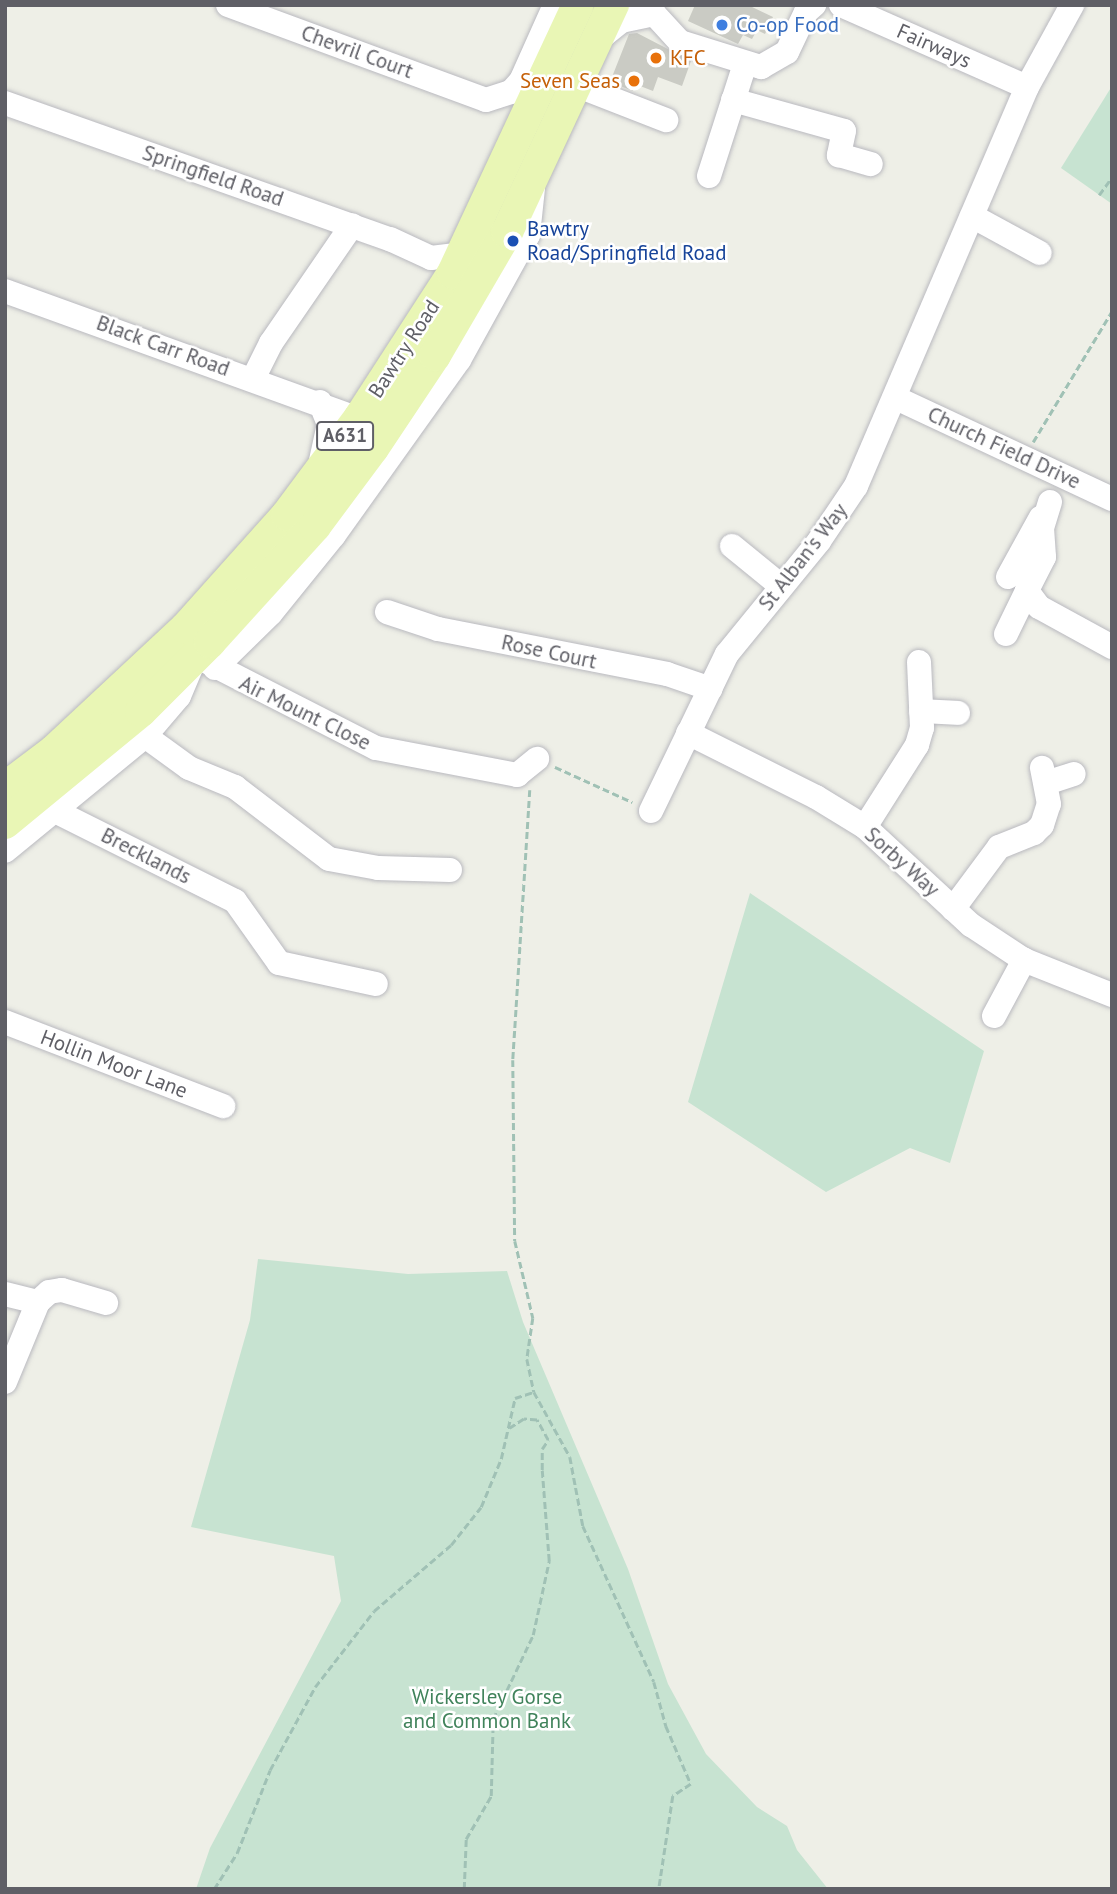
<!DOCTYPE html>
<style>
body{margin:0}
#map{position:relative;width:1117px;height:1894px;overflow:hidden;background:#eeefe7;font-family:"PT Sans",sans-serif}
div>[style]{position:absolute}
.green>*{inset:0;background:#c7e3d1}
.building>*{inset:0;background:#cacbc4}
.path>*{height:2.5px;margin-top:-1.25px;transform-origin:0;background:repeating-linear-gradient(90deg,#a0c1b5 0 7px,transparent 0 10.5px)}
.roads{filter:drop-shadow(0 0 2px #b9b9bf) drop-shadow(0 0 2px #b9b9bf)}
.minor>*{height:24px;margin:-12px;padding:0 12px;transform-origin:12px;border-radius:12px;background:#fff}
.major>*{height:32px;margin:-16px;padding:0 16px;transform-origin:16px;border-radius:16px;background:#e9f6b5}
.dots>*{width:19px;height:19px;translate:-50% -50%;box-sizing:border-box;border:4px solid #fff;border-radius:50%}
span{translate:-50% -50%;white-space:nowrap;text-align:center;line-height:1.15;-webkit-text-stroke:5px #fff;paint-order:stroke}
.shield-label span{padding:2px 5px;background:#fff;border:2px solid;border-radius:5px;-webkit-text-stroke-width:0}
.shield-label{font-size:19px;color:#5f5f66;font-weight:700}
.shop-label{font-size:21px;color:#366cbe}
.left{translate:0 -50%;text-align:left}
.street-label{font-size:21px;color:#5f5f66}
.food-label{font-size:21px;color:#c56008}
.right{translate:-100% -50%;text-align:right}
.transit-label{font-size:21px;color:#164399}
.park-label{font-size:21px;color:#40835b}
.frame{position:absolute;inset:0;border:7px solid #5f5f66;pointer-events:none}
</style>
<div id="map">
<div class="green">
<i style="clip-path:polygon(1112px 86px,1112px 204px,1061px 168px)"></i>
<i style="clip-path:polygon(750px 893px,984px 1051px,950px 1163px,910px 1148px,826px 1192px,688px 1102px)"></i>
<i style="clip-path:polygon(258px 1259px,408px 1274px,507px 1271px,523px 1322px,628px 1569px,668px 1684px,706px 1754px,757px 1807px,787px 1826px,797px 1850px,828px 1889px,196px 1889px,210px 1848px,341px 1601px,334px 1556px,191px 1527px,250px 1320px)"></i>
</div>
<div class="building">
<i style="clip-path:polygon(695px 5px,748px 5px,773px 17px,765px 34px,757px 30px,752px 39px,743px 35px,738px 44px,688px 21px)"></i>
<i style="clip-path:polygon(637px 33px,691px 61px,682px 86px,658px 77px,653px 91px,635px 84px,633px 91px,610px 82px,629px 34px)"></i>
</div>
<div class="path">
<i style="left:1099px;top:195px;width:22px;rotate:-54deg"></i>
<i style="left:1033px;top:442px;width:153px;rotate:-58.9deg"></i>
<i style="left:555px;top:767px;width:85px;rotate:24.4deg"></i>
<i style="left:530px;top:790px;width:271px;rotate:93.6deg"></i>
<i style="left:513px;top:1060px;width:181px;rotate:89.4deg"></i>
<i style="left:515px;top:1241px;width:79px;rotate:76.8deg"></i>
<i style="left:533px;top:1318px;width:41px;rotate:98.3deg"></i>
<i style="left:527px;top:1359px;width:34px;rotate:78deg"></i>
<i style="left:534px;top:1392px;width:74px;rotate:61deg"></i>
<i style="left:570px;top:1457px;width:70px;rotate:79.3deg"></i>
<i style="left:583px;top:1526px;width:171px;rotate:65.5deg"></i>
<i style="left:654px;top:1682px;width:46px;rotate:74.7deg"></i>
<i style="left:666px;top:1726px;width:63px;rotate:66.7deg"></i>
<i style="left:691px;top:1784px;width:22px;rotate:146deg"></i>
<i style="left:673px;top:1796px;width:94px;rotate:98.6deg"></i>
<i style="left:214px;top:1889px;width:43px;rotate:-57.4deg"></i>
<i style="left:237px;top:1853px;width:89px;rotate:-68.3deg"></i>
<i style="left:270px;top:1770px;width:94px;rotate:-61.5deg"></i>
<i style="left:315px;top:1687px;width:96px;rotate:-52.2deg"></i>
<i style="left:374px;top:1611px;width:101px;rotate:-40.6deg"></i>
<i style="left:451px;top:1545px;width:48px;rotate:-51.7deg"></i>
<i style="left:481px;top:1507px;width:52px;rotate:-67.4deg"></i>
<i style="left:501px;top:1459px;width:63px;rotate:-77.1deg"></i>
<i style="left:515px;top:1398px;width:19px;rotate:-18deg"></i>
<i style="left:464px;top:1889px;width:50px;rotate:-87.7deg"></i>
<i style="left:466px;top:1839px;width:50px;rotate:-59.8deg"></i>
<i style="left:491px;top:1796px;width:77px;rotate:-88.5deg"></i>
<i style="left:493px;top:1719px;width:93px;rotate:-64.5deg"></i>
<i style="left:533px;top:1635px;width:76px;rotate:-77.8deg"></i>
<i style="left:549px;top:1561px;width:91px;rotate:-94.4deg"></i>
<i style="left:542px;top:1470px;width:21px;rotate:-90deg"></i>
<i style="left:542px;top:1449px;width:11px;rotate:-56deg"></i>
<i style="left:548px;top:1440px;width:23px;rotate:-119deg"></i>
<i style="left:537px;top:1420px;width:13px;rotate:-176deg"></i>
<i style="left:524px;top:1419px;width:17px;rotate:147deg"></i>
</div>
<div class="roads">
<div class="minor">
<i style="left:228px;top:5px;width:275px;rotate:20.2deg"></i>
<i style="left:486px;top:100px;width:26px;rotate:-18deg"></i>
<i style="left:511px;top:92px;width:15px;rotate:-48deg"></i>
<i style="left:521px;top:81px;width:83px;rotate:-65.9deg"></i>
<i style="left:646px;top:5px;width:50px;rotate:47.4deg"></i>
<i style="left:680px;top:42px;width:85px;rotate:17.2deg"></i>
<i style="left:761px;top:67px;width:30px;rotate:-30deg"></i>
<i style="left:787px;top:52px;width:44px;rotate:-64.6deg"></i>
<i style="left:806px;top:12px;width:11px;rotate:-41deg"></i>
<i style="left:841px;top:5px;width:203px;rotate:23.8deg"></i>
<i style="left:599px;top:39px;width:28px;rotate:-39deg"></i>
<i style="left:621px;top:21px;width:34px;rotate:-12deg"></i>
<i style="left:576px;top:85px;width:97px;rotate:21.3deg"></i>
<i style="left:733px;top:100px;width:115px;rotate:15.6deg"></i>
<i style="left:844px;top:131px;width:25px;rotate:102deg"></i>
<i style="left:839px;top:155px;width:33px;rotate:16deg"></i>
<i style="left:5px;top:103px;width:408px;rotate:19.5deg"></i>
<i style="left:390px;top:239px;width:45px;rotate:24.9deg"></i>
<i style="left:431px;top:258px;width:25px;rotate:-7deg"></i>
<i style="left:456px;top:255px;width:12px;rotate:-35deg"></i>
<i style="left:709px;top:176px;width:118px;rotate:-72.2deg"></i>
<i style="left:972px;top:216px;width:77px;rotate:28.6deg"></i>
<i style="left:5px;top:291px;width:391px;rotate:19.9deg"></i>
<i style="left:253px;top:379px;width:40px;rotate:-63.4deg"></i>
<i style="left:271px;top:343px;width:143px;rotate:-55.5deg"></i>
<i style="left:896px;top:398px;width:238px;rotate:25.1deg"></i>
<i style="left:320px;top:402px;width:24px;rotate:68deg"></i>
<i style="left:329px;top:424px;width:42px;rotate:102.4deg"></i>
<i style="left:1050px;top:502px;width:27px;rotate:107deg"></i>
<i style="left:1042px;top:528px;width:29px;rotate:86deg"></i>
<i style="left:1044px;top:557px;width:38px;rotate:117deg"></i>
<i style="left:1027px;top:591px;width:20px;rotate:53deg"></i>
<i style="left:1039px;top:607px;width:83px;rotate:28.7deg"></i>
<i style="left:732px;top:546px;width:63px;rotate:39.2deg"></i>
<i style="left:1008px;top:577px;width:68px;rotate:-61.2deg"></i>
<i style="left:387px;top:612px;width:54px;rotate:18.4deg"></i>
<i style="left:438px;top:629px;width:233px;rotate:11.1deg"></i>
<i style="left:667px;top:674px;width:46px;rotate:18.8deg"></i>
<i style="left:1006px;top:634px;width:48px;rotate:-64deg"></i>
<i style="left:215px;top:668px;width:78px;rotate:-44.5deg"></i>
<i style="left:271px;top:613px;width:100px;rotate:-51.1deg"></i>
<i style="left:334px;top:535px;width:215px;rotate:-54.5deg"></i>
<i style="left:459px;top:360px;width:143px;rotate:-61.1deg"></i>
<i style="left:528px;top:235px;width:47px;rotate:-83.9deg"></i>
<i style="left:921px;top:711px;width:37px;rotate:3deg"></i>
<i style="left:688px;top:733px;width:143px;rotate:26.6deg"></i>
<i style="left:816px;top:797px;width:57px;rotate:31.5deg"></i>
<i style="left:865px;top:827px;width:144px;rotate:42.8deg"></i>
<i style="left:971px;top:925px;width:64px;rotate:33.4deg"></i>
<i style="left:1024px;top:960px;width:95px;rotate:21.7deg"></i>
<i style="left:145px;top:736px;width:54px;rotate:36deg"></i>
<i style="left:189px;top:768px;width:50px;rotate:22.4deg"></i>
<i style="left:235px;top:787px;width:118px;rotate:37.5deg"></i>
<i style="left:329px;top:859px;width:50px;rotate:10.4deg"></i>
<i style="left:378px;top:868px;width:72px;rotate:1.6deg"></i>
<i style="left:1046px;top:783px;width:29px;rotate:-18deg"></i>
<i style="left:651px;top:811px;width:174px;rotate:-64.2deg"></i>
<i style="left:727px;top:654px;width:146px;rotate:-50.8deg"></i>
<i style="left:819px;top:541px;width:66px;rotate:-56.1deg"></i>
<i style="left:856px;top:486px;width:434px;rotate:-66.8deg"></i>
<i style="left:1027px;top:87px;width:94px;rotate:-61.2deg"></i>
<i style="left:57px;top:812px;width:199px;rotate:26.6deg"></i>
<i style="left:235px;top:901px;width:76px;rotate:54.6deg"></i>
<i style="left:279px;top:963px;width:99px;rotate:12.2deg"></i>
<i style="left:865px;top:827px;width:97px;rotate:-57.6deg"></i>
<i style="left:917px;top:745px;width:18px;rotate:-74deg"></i>
<i style="left:922px;top:728px;width:66px;rotate:-92.6deg"></i>
<i style="left:5px;top:851px;width:181px;rotate:-39.4deg"></i>
<i style="left:145px;top:736px;width:52px;rotate:-49.6deg"></i>
<i style="left:179px;top:696px;width:43px;rotate:-67deg"></i>
<i style="left:196px;top:656px;width:202px;rotate:27.1deg"></i>
<i style="left:376px;top:748px;width:144px;rotate:10.8deg"></i>
<i style="left:517px;top:775px;width:26px;rotate:-39deg"></i>
<i style="left:953px;top:909px;width:77px;rotate:-53.4deg"></i>
<i style="left:999px;top:847px;width:38px;rotate:-22deg"></i>
<i style="left:1034px;top:833px;width:11px;rotate:-45deg"></i>
<i style="left:1042px;top:825px;width:22px;rotate:-72deg"></i>
<i style="left:1049px;top:804px;width:37px;rotate:-101deg"></i>
<i style="left:994px;top:1016px;width:64px;rotate:-61.8deg"></i>
<i style="left:5px;top:1022px;width:234px;rotate:21.1deg"></i>
<i style="left:5px;top:1294px;width:34px;rotate:14deg"></i>
<i style="left:5px;top:1382px;width:87px;rotate:-67.6deg"></i>
<i style="left:38px;top:1302px;width:15px;rotate:-42deg"></i>
<i style="left:49px;top:1292px;width:13px;rotate:-9deg"></i>
<i style="left:62px;top:1290px;width:46px;rotate:16.5deg"></i>
</div>
<div class="major">
<i style="left:5px;top:788px;width:61px;rotate:-37.1deg"></i>
<i style="left:54px;top:751px;width:180px;rotate:-43deg"></i>
<i style="left:186px;top:628px;width:152px;rotate:-48.2deg"></i>
<i style="left:287px;top:515px;width:122px;rotate:-53.3deg"></i>
<i style="left:360px;top:417px;width:171px;rotate:-57.1deg"></i>
<i style="left:453px;top:273px;width:296px;rotate:-65deg"></i>
<i style="left:5px;top:823px;width:176px;rotate:-39.5deg"></i>
<i style="left:141px;top:711px;width:98px;rotate:-45deg"></i>
<i style="left:210px;top:642px;width:156px;rotate:-47.8deg"></i>
<i style="left:315px;top:526px;width:97px;rotate:-53.4deg"></i>
<i style="left:373px;top:448px;width:112px;rotate:-56.3deg"></i>
<i style="left:435px;top:355px;width:143px;rotate:-59.7deg"></i>
<i style="left:507px;top:232px;width:251px;rotate:-65deg"></i>
</div>
</div>
<div class="dots">
<i style="left:722px;top:25px;background:#3f7fe0"></i>
<i style="left:656px;top:58px;background:#e8710a"></i>
<i style="left:634px;top:81px;background:#e8710a"></i>
<i style="left:513px;top:241px;background:#1a4fb4"></i>
</div>
<div class="shield-label">
<span style="left:345px;top:436px">A631</span>
</div>
<div class="shop-label">
<span class="left" style="left:736px;top:25px">Co-op Food</span>
</div>
<div class="street-label">
<span style="left:934px;top:46px;rotate:24deg">Fairways</span>
<span style="left:357px;top:52px;rotate:20deg">Chevril Court</span>
<span style="left:213px;top:176px;rotate:19deg">Springfield Road</span>
<span style="left:163px;top:346px;rotate:20deg">Black Carr Road</span>
<span style="left:404px;top:349px;rotate:-57deg">Bawtry Road</span>
<span style="left:1004px;top:448px;rotate:25deg">Church Field Drive</span>
<span style="left:803px;top:557px;rotate:-52deg">St Alban's Way</span>
<span style="left:549px;top:652px;rotate:12deg">Rose Court</span>
<span style="left:305px;top:713px;rotate:26deg">Air Mount Close</span>
<span style="left:146px;top:856px;rotate:27deg">Brecklands</span>
<span style="left:902px;top:862px;rotate:42deg">Sorby Way</span>
<span style="left:114px;top:1064px;rotate:21deg">Hollin Moor Lane</span>
</div>
<div class="food-label">
<span class="left" style="left:670px;top:58px">KFC</span>
<span class="right" style="left:620px;top:81px">Seven Seas</span>
</div>
<div class="transit-label">
<span class="left" style="left:527px;top:241px">Bawtry<br>Road/Springfield Road</span>
</div>
<div class="park-label">
<span style="left:487px;top:1709px">Wickersley Gorse<br>and Common Bank</span>
</div>
<div class="frame"></div>
</div>
